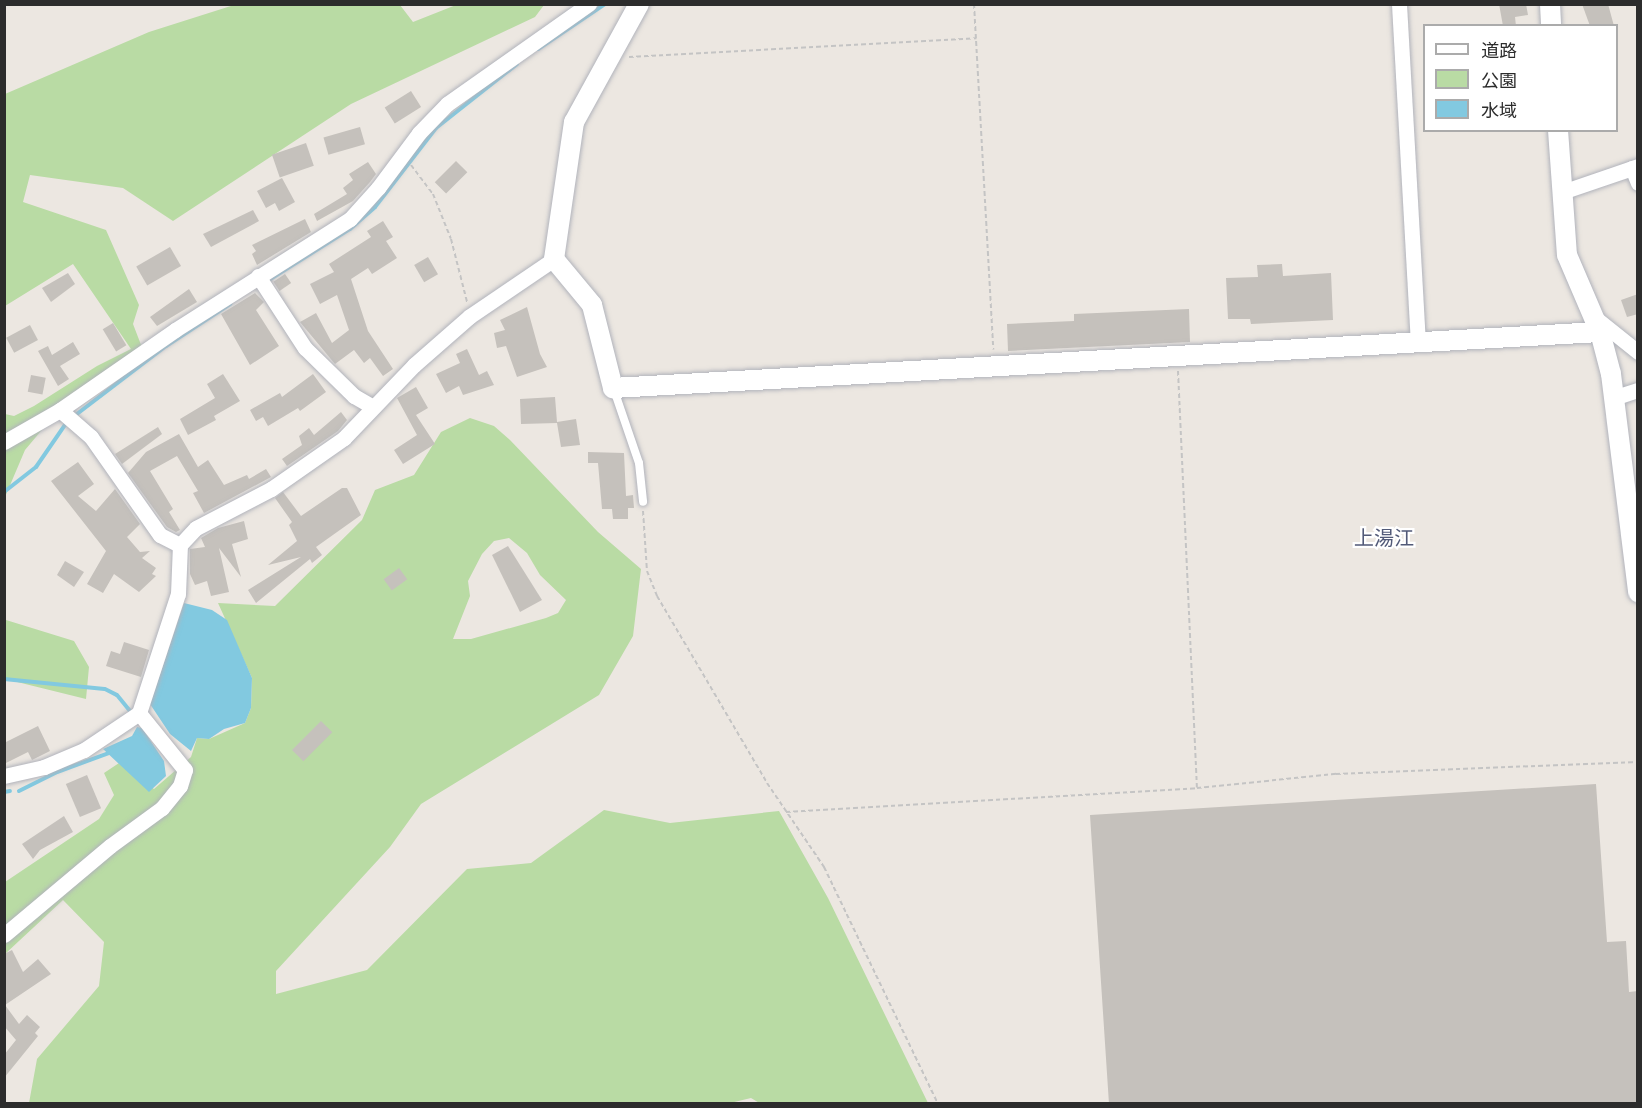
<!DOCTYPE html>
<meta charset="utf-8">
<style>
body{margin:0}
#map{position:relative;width:1642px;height:1108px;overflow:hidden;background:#ece7e1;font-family:"Open Sans","Noto Sans JP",sans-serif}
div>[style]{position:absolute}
.green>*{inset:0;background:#b9dba4}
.water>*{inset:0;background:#82c9e0}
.stream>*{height:4px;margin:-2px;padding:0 2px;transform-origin:2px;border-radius:2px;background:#82c9e0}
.building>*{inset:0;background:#c5c1bc;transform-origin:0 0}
.path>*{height:2px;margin-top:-1px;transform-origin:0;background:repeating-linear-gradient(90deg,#c4c4c4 0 4.5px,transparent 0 7.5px)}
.roads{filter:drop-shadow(0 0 2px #b1b3bb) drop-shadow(0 0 2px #b1b3bb)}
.service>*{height:8px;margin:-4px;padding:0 4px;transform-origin:4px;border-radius:4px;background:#fff}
.minor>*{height:15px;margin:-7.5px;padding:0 7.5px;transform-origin:7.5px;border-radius:7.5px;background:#fff}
.tertiary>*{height:20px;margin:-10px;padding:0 10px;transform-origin:10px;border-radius:10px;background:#fff}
span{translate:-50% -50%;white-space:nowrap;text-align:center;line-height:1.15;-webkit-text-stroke:4.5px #fff;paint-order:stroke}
.quarter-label{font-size:20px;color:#525a78}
.frame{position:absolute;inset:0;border:6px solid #2c2c2c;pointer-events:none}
.legend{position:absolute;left:1423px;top:24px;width:195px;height:108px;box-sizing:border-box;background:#fff;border:2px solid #ababab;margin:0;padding:8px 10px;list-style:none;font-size:18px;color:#2c2c2c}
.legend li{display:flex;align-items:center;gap:12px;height:30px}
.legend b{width:30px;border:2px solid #ababab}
</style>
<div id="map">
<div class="green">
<i style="clip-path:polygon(234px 5px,400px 5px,413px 22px,456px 5px,544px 5px,535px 17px,351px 104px,173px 221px,123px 188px,30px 175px,23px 202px,106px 230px,139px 305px,133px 324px,143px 350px,72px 394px,25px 450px,5px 497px,5px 414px,14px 416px,34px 406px,97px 366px,131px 349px,73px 264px,5px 306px,5px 94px,149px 32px)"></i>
<i style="clip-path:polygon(evenodd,470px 418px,494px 426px,510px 440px,598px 532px,641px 569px,633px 636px,599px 695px,421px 804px,390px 847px,276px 971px,276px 994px,367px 970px,467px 869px,531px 863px,604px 810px,670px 823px,779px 811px,828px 898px,928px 1103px,761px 1104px,751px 1098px,726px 1104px,29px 1103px,37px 1059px,99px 986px,104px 942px,63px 900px,5px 954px,5px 882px,99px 819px,114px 795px,104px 773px,119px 763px,154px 789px,191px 757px,197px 738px,209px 739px,245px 723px,251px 708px,252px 678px,218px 603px,275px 606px,362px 520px,375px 490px,414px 475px,441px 432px,470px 418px,509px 538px,527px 553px,540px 575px,566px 600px,558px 613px,546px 618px,471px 639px,453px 639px,470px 596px,468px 581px,482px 554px,494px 541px,509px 538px)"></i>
<i style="clip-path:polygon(4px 615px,6px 620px,74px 641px,89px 667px,86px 699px,5px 679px)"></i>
</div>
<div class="water">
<i style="clip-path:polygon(184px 603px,212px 610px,227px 620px,252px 678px,251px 708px,245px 723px,224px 729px,209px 739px,197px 738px,191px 751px,170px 734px,150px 704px)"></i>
<i style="clip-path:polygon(137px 727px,142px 728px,164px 761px,166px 776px,149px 792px,103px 749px,132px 736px)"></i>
</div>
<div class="stream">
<i style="left:538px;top:49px;width:81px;rotate:-33.9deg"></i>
<i style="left:267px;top:281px;width:98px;rotate:-32.1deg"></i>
<i style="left:350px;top:229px;width:33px;rotate:-41deg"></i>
<i style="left:375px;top:207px;width:100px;rotate:-52.3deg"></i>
<i style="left:436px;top:128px;width:103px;rotate:-38.3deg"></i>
<i style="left:73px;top:417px;width:117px;rotate:-37.4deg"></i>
<i style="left:166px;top:346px;width:77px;rotate:-33.3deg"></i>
<i style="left:4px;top:492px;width:41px;rotate:-38deg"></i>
<i style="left:36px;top:467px;width:55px;rotate:-55.4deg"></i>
<i style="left:4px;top:679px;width:101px;rotate:5.7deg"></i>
<i style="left:105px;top:689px;width:13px;rotate:27deg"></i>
<i style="left:117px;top:695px;width:22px;rotate:51deg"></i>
<i style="left:19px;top:791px;width:42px;rotate:-26.6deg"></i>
<i style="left:57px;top:772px;width:55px;rotate:-20.1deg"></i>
<i style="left:4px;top:792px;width:6px;rotate:-9deg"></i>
</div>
<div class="building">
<i style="clip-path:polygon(1499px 4px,1526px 4px,1528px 15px,1515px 17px,1516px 26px,1503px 26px)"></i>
<i style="clip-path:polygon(1582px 4px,1608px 4px,1614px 26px,1590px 26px)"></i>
<i style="left:411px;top:91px;width:19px;height:31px;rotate:58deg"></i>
<i style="left:360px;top:127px;width:18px;height:38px;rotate:74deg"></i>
<i style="left:306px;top:143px;width:24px;height:36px;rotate:71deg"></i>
<i style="left:456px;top:161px;width:16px;height:30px;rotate:45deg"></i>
<i style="clip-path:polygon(368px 162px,376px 174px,370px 182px,353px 201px,317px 221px,314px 214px,347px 194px,343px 188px,353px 180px,349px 174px)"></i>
<i style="clip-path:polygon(282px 178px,295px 202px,279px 211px,275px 203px,266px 208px,257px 191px)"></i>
<i style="clip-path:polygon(253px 210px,259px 221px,211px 247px,203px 234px)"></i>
<i style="clip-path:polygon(305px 219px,311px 232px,257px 265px,252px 254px,256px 251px,252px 245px)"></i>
<i style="clip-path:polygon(383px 221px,393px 237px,386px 241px,397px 258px,372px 274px,368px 268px,351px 279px,368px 331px,393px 369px,383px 376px,370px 358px,364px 363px,354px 350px,335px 364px,300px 322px,316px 313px,332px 343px,349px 330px,337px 295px,320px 304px,310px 284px,334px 272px,329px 264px,371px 237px,367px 231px)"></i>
<i style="left:170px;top:247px;width:22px;height:39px;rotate:60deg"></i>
<i style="left:428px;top:257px;width:20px;height:16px;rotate:60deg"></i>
<i style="clip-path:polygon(1282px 264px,1283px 276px,1331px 273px,1333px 320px,1251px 324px,1250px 319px,1228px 319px,1226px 278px,1258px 277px,1257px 265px)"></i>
<i style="clip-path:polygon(68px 273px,75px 284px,51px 302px,42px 288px)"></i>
<i style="left:285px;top:274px;width:11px;height:14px;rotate:56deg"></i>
<i style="clip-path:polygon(189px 289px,197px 302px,157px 326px,150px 317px)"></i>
<i style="clip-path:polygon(255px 293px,264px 302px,256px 310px,279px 346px,250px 365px,221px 314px)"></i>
<i style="clip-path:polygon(1638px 294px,1638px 314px,1627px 317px,1621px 300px)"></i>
<i style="clip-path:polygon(527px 307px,540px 354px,547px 367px,517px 377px,506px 346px,497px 348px,494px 333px,505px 330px,500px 320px)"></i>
<i style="clip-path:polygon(1189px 309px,1190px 342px,1008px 351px,1007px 324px,1074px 321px,1074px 314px)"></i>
<i style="left:113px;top:323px;width:26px;height:12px;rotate:59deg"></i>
<i style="left:30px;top:325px;width:17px;height:27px;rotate:62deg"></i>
<i style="clip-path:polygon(73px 342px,80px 354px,60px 366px,69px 379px,58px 386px,38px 351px,48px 346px,52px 355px)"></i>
<i style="clip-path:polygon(467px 349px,479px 375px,487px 371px,494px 385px,463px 395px,459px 386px,446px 393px,436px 374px,460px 363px,456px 354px)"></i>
<i style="clip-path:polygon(223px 374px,240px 401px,214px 416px,216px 420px,188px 435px,180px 419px,215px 398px,207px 384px)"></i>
<i style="clip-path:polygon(313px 374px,326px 392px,300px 411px,298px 408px,268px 426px,263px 417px,256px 421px,250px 410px,280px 393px,282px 397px)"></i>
<i style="left:31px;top:375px;width:15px;height:17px;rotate:11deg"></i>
<i style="clip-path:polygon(416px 387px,428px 408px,416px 415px,435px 444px,403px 464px,394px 450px,417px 435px,397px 398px)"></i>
<i style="clip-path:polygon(555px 397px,557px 422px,576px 419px,580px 445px,561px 447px,557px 423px,521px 424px,520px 399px)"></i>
<i style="clip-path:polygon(341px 412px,347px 420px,338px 431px,287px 466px,282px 459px,302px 445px,299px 436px,309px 428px,314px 435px)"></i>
<i style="clip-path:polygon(158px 427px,162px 434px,122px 464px,115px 454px)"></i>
<i style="clip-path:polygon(179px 434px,198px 467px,208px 460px,224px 485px,247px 475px,249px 479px,266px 469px,271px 477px,204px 513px,193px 493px,198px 491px,177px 456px,150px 471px,173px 509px,169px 512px,180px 530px,176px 532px,167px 527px,128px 473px,146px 452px)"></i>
<i style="clip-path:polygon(588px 452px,624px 453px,626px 496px,633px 495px,634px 508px,628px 508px,628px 519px,613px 519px,612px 509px,602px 509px,598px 463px,588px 463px)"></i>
<i style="clip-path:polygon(78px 462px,94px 484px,78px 496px,96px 511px,115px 489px,140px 524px,127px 537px,140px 552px,150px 551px,142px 558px,156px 568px,152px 574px,156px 576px,139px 592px,114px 574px,103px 593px,87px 584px,106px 551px,51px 481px)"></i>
<i style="clip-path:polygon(342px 488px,347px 488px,361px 515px,316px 547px,322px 555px,312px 563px,310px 559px,256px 603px,248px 590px,301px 557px,268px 565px,297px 541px,289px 525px,292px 522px,275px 498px,283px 492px,301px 516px)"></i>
<i style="clip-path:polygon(244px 521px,248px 539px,232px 544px,241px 577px,219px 548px,229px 592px,211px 596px,207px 581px,195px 585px,190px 574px,190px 549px,205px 547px,201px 538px,218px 528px)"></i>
<i style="clip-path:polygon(508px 546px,542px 600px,520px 612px,492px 555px)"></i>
<i style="clip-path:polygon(65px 561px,84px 572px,74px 587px,57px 575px)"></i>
<i style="left:399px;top:568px;width:14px;height:19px;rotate:54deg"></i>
<i style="clip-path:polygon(124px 642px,149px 650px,141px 677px,106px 666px,111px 651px,120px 654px)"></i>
<i style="left:321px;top:721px;width:16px;height:41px;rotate:45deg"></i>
<i style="clip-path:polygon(38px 726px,50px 751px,32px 760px,28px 752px,4px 764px,4px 743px)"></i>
<i style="left:87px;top:775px;width:36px;height:23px;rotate:67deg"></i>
<i style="clip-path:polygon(1596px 784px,1607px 942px,1626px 941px,1629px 992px,1638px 991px,1638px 1104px,1109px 1104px,1090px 815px)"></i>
<i style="clip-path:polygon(64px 816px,73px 832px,40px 850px,33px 859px,22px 844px)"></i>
<i style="clip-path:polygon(12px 950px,23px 972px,38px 959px,51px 974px,5px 1005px,19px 1024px,27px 1015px,40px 1027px,35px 1033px,38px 1036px,4px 1078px,4px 1055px,16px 1040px,4px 1026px,4px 954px)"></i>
</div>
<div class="path">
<i style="left:974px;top:4px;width:346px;rotate:86.8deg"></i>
<i style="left:629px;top:57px;width:348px;rotate:-3.1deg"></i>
<i style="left:411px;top:165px;width:36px;rotate:53deg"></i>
<i style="left:433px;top:194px;width:48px;rotate:68.2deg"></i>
<i style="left:451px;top:239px;width:65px;rotate:75.7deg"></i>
<i style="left:1178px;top:371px;width:417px;rotate:87.4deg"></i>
<i style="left:643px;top:511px;width:60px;rotate:86.2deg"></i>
<i style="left:647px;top:571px;width:27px;rotate:68deg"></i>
<i style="left:657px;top:596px;width:217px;rotate:59.5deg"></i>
<i style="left:767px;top:783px;width:102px;rotate:55.8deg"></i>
<i style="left:824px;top:867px;width:263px;rotate:64.3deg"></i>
<i style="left:786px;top:812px;width:412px;rotate:-3.3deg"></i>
<i style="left:1197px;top:788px;width:140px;rotate:-5.8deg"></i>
<i style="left:1336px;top:774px;width:302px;rotate:-2.3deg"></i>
</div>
<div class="roads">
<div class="service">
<i style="left:614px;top:390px;width:77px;rotate:71.1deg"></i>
<i style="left:639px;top:463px;width:39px;rotate:84deg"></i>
</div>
<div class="minor">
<i style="left:1399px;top:4px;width:339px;rotate:86.8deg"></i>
<i style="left:1632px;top:168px;width:16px;rotate:68deg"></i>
<i style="left:1562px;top:192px;width:80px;rotate:-18.9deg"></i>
<i style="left:258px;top:276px;width:86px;rotate:56.9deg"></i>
<i style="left:305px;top:348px;width:69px;rotate:44.4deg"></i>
<i style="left:354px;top:396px;width:22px;rotate:30deg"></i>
<i style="left:1593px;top:316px;width:58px;rotate:38.7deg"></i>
<i style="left:1616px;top:397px;width:23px;rotate:-18deg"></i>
<i style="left:60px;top:410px;width:41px;rotate:41.1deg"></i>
<i style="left:91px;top:437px;width:120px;rotate:54.9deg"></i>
<i style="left:160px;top:535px;width:22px;rotate:27deg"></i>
<i style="left:4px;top:442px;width:64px;rotate:-29.7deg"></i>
<i style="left:60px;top:410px;width:140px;rotate:-34.8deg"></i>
<i style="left:175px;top:330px;width:207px;rotate:-32.4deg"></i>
<i style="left:350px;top:219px;width:42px;rotate:-47.9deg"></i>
<i style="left:378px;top:188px;width:69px;rotate:-53.3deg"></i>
<i style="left:419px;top:133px;width:40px;rotate:-46deg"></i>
<i style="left:447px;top:104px;width:174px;rotate:-35.2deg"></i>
<i style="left:4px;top:776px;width:41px;rotate:-12.7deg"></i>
<i style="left:44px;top:767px;width:43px;rotate:-23deg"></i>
<i style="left:84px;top:750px;width:66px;rotate:-33.9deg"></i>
<i style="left:139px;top:713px;width:125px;rotate:-71.9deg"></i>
<i style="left:178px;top:594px;width:49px;rotate:-87.7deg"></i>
<i style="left:180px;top:545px;width:23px;rotate:-47deg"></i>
<i style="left:196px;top:528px;width:85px;rotate:-27.5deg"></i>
<i style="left:271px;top:489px;width:89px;rotate:-34.9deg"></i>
<i style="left:344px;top:438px;width:101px;rotate:-46.2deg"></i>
<i style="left:414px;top:365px;width:74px;rotate:-41.2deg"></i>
<i style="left:470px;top:316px;width:102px;rotate:-34.2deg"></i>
<i style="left:4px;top:935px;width:138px;rotate:-40deg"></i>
<i style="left:110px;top:846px;width:64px;rotate:-36.2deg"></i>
<i style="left:162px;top:808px;width:28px;rotate:-51deg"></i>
<i style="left:180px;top:786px;width:17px;rotate:-73deg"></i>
<i style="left:185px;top:770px;width:73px;rotate:-128.9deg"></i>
</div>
<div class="tertiary">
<i style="left:639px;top:4px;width:135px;rotate:118.8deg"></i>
<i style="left:574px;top:122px;width:138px;rotate:98.3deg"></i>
<i style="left:554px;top:259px;width:60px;rotate:50.4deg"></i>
<i style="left:592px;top:305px;width:86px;rotate:75.8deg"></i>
<i style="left:613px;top:388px;width:989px;rotate:-3.25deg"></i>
<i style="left:1550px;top:4px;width:22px;rotate:87deg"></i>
<i style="left:1558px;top:130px;width:125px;rotate:85.9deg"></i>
<i style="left:1567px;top:255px;width:84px;rotate:66.8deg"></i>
<i style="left:1600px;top:332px;width:43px;rotate:75.3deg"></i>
<i style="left:1611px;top:374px;width:220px;rotate:82.9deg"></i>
</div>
</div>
<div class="quarter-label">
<span style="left:1384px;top:537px">上湯江</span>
</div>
<div class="frame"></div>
<ul class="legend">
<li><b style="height:8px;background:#fff"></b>道路</li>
<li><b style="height:16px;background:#b9dba4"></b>公園</li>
<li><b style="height:16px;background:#82c9e0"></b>水域</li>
</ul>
</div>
